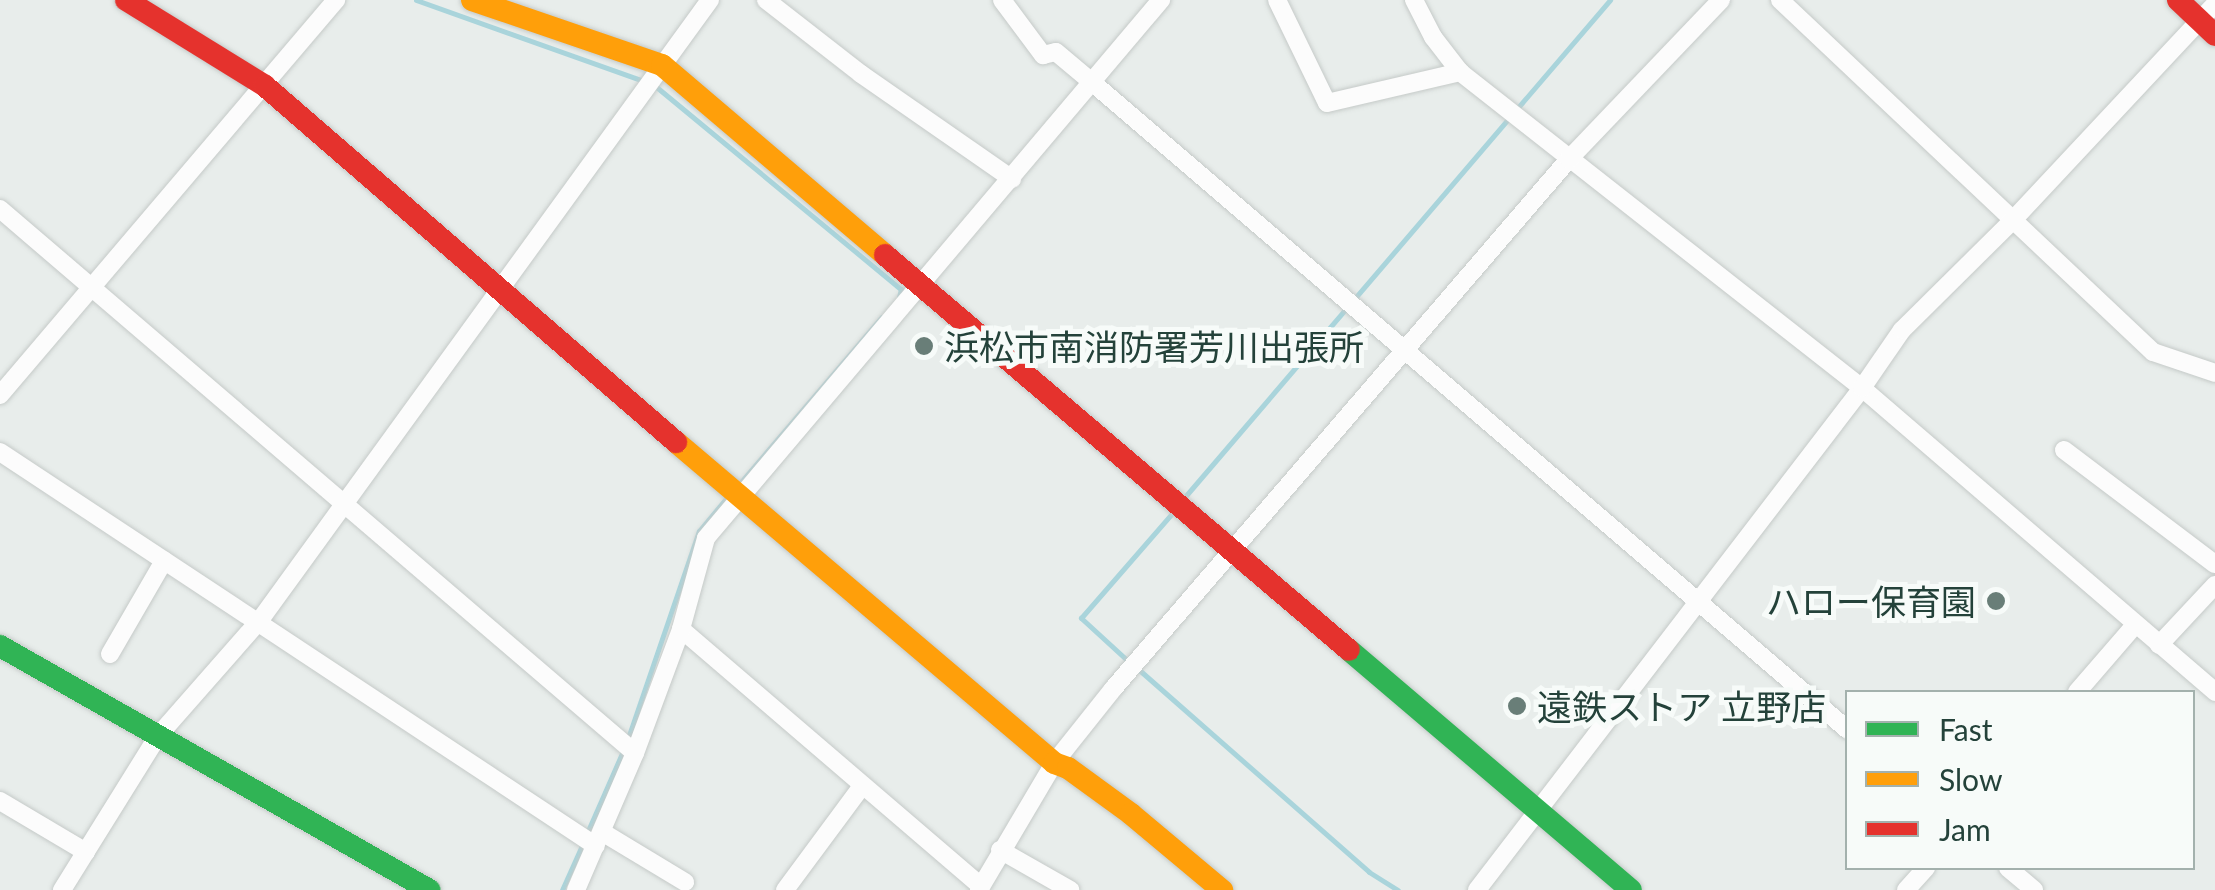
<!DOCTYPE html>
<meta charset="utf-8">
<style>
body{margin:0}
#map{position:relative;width:2215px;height:890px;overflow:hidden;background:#e8edeb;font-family:Lato,"Noto Sans JP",sans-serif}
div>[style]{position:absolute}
.stream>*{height:5px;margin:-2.5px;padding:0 2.5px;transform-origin:2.5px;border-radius:2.5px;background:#a9d4db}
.roads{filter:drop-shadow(0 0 2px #c5cac8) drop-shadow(0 0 2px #c5cac8)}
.street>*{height:18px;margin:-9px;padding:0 9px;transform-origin:9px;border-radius:9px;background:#fcfcfc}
.fast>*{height:22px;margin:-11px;padding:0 11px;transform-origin:11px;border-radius:11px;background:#30b455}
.slow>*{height:22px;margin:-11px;padding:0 11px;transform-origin:11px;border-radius:11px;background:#ff9f0a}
.jam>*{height:22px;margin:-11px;padding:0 11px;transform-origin:11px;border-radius:11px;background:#e5322d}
.dots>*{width:28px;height:28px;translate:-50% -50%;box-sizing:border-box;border:5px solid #f7fbf9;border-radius:50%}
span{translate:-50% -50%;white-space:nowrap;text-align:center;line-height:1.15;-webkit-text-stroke:10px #f7fbf9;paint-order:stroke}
.poi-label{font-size:35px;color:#24423a}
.left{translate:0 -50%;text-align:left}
.right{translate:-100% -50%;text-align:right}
.legend{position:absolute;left:1845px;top:690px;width:350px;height:180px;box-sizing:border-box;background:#f7fbf9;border:2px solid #a3b1ad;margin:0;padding:12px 18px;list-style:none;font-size:30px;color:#24423a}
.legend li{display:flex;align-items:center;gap:20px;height:50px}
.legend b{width:50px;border:2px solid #a3b1ad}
</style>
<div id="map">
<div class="stream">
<i style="left:416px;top:0;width:242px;rotate:19.6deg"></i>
<i style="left:654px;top:85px;width:320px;rotate:39.6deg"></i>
<i style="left:901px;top:289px;width:8px;rotate:104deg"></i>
<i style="left:740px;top:483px;width:218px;rotate:-49.5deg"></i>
<i style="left:1183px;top:499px;width:657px;rotate:-49.45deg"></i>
<i style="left:1128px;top:661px;width:64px;rotate:-137.5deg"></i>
<i style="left:1081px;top:618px;width:140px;rotate:-49deg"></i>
<i style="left:1137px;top:668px;width:309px;rotate:41.3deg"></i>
<i style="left:1369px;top:872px;width:34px;rotate:32deg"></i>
<i style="left:627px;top:741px;width:222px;rotate:-71.1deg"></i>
<i style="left:699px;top:531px;width:47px;rotate:-50.2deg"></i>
<i style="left:587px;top:833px;width:90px;rotate:-66.3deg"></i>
<i style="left:562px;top:890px;width:51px;rotate:-65.9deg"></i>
</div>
<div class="roads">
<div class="street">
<i style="left:766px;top:0;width:120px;rotate:37.9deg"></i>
<i style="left:861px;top:74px;width:184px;rotate:34.8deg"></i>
<i style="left:1002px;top:0;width:69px;rotate:53.3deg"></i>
<i style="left:1043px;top:55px;width:13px;rotate:-13deg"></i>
<i style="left:1056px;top:52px;width:48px;rotate:40deg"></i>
<i style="left:1093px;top:83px;width:994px;rotate:40.6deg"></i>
<i style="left:1277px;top:0;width:114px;rotate:64.1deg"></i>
<i style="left:1327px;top:103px;width:137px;rotate:-13.1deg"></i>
<i style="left:1414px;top:0;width:42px;rotate:62.8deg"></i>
<i style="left:1433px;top:37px;width:44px;rotate:52.4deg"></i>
<i style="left:1460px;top:72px;width:511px;rotate:38.17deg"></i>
<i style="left:1862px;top:388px;width:466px;rotate:40.7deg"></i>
<i style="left:1780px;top:0;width:513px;rotate:43.34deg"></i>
<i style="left:2153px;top:352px;width:65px;rotate:18.7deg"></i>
<i style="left:0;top:209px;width:836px;rotate:40.59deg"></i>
<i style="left:0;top:395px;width:519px;rotate:-49.61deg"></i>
<i style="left:2064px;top:450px;width:189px;rotate:37.1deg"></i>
<i style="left:0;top:452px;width:714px;rotate:33.47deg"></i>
<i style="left:681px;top:629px;width:395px;rotate:40.6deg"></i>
<i style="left:2159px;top:645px;width:82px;rotate:-47deg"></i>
<i style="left:110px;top:654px;width:108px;rotate:-59.9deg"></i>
<i style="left:2077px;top:692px;width:89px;rotate:-49.1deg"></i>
<i style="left:0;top:801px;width:100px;rotate:30.7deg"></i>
<i style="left:602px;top:832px;width:97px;rotate:31.1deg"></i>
<i style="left:1000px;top:850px;width:81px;rotate:29.7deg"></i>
<i style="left:2008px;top:868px;width:34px;rotate:40deg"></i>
<i style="left:62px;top:890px;width:181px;rotate:-58.1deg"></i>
<i style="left:158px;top:736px;width:154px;rotate:-48.7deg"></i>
<i style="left:260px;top:620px;width:766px;rotate:-54.03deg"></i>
<i style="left:576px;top:890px;width:149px;rotate:-66.7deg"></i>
<i style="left:635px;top:753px;width:132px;rotate:-69.6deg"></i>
<i style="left:681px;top:629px;width:94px;rotate:-74.6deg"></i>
<i style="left:706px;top:538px;width:705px;rotate:-49.78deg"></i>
<i style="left:785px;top:890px;width:129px;rotate:-53.5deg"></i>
<i style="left:979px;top:890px;width:147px;rotate:-59.4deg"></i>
<i style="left:1054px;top:763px;width:95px;rotate:-51.4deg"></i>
<i style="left:1113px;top:689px;width:699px;rotate:-49.29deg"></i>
<i style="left:1569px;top:159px;width:220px;rotate:-46.3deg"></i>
<i style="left:1477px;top:890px;width:633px;rotate:-52.51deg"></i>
<i style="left:1862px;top:388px;width:70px;rotate:-55.4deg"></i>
<i style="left:1902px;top:330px;width:156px;rotate:-44.7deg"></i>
<i style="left:2013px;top:220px;width:296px;rotate:-46.9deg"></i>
<i style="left:1906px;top:890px;width:30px;rotate:-48deg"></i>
</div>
<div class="fast">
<i style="left:0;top:646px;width:494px;rotate:29.6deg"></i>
<i style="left:1349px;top:650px;width:370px;rotate:40.4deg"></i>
</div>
<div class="slow">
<i style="left:472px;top:0;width:201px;rotate:18.9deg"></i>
<i style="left:662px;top:65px;width:293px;rotate:40.4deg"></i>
<i style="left:676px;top:442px;width:496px;rotate:40.3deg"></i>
<i style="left:1054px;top:763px;width:15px;rotate:20deg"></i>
<i style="left:1068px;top:768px;width:78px;rotate:36.1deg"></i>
<i style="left:1131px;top:814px;width:119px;rotate:39.9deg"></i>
</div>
<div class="jam">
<i style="left:126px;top:0;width:163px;rotate:31.7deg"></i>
<i style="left:265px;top:86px;width:544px;rotate:40.9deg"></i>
<i style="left:2178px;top:0;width:51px;rotate:43.4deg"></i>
<i style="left:885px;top:255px;width:609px;rotate:40.41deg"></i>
</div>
</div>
<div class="dots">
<i style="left:924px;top:346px;background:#697e78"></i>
<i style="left:1996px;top:601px;background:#697e78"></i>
<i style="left:1517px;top:706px;background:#697e78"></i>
</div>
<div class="poi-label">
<span class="left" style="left:944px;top:346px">浜松市南消防署芳川出張所</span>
<span class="right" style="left:1976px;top:601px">ハロー保育園</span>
<span class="left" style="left:1537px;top:706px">遠鉄ストア 立野店</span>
</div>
<ul class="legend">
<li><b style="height:12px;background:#30b455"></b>Fast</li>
<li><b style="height:12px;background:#ff9f0a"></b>Slow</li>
<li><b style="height:12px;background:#e5322d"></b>Jam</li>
</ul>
</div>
